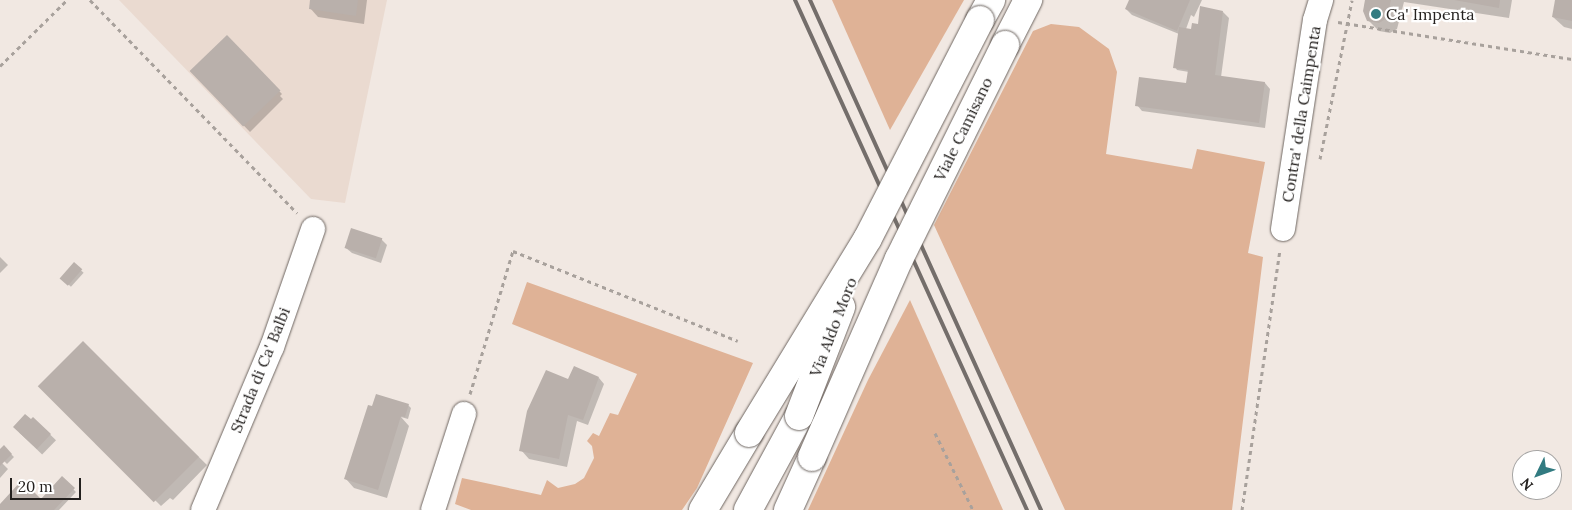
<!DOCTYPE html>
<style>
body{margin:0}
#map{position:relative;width:1572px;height:510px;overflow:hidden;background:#f1e8e2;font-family:Lora,serif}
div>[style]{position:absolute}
.built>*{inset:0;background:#eadad0}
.green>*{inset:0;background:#dfb296}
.shadow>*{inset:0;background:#0003;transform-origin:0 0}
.building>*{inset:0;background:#b9b0ab;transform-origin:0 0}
.path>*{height:3px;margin-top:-1.5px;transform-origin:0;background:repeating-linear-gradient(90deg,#a8a19c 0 4px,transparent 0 8px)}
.roads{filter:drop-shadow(0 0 1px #6e6661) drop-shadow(0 0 1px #6e6661)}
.minor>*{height:24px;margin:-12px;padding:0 12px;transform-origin:12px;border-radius:12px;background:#fff}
.primary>*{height:28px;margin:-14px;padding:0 14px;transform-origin:14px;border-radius:14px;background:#fff}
.rail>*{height:4px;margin:-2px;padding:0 2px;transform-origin:2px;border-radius:2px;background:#746e6b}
.bridges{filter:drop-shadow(0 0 1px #6e6661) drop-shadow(0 0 1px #6e6661)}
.primary-bridge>*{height:28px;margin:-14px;padding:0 14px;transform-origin:14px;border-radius:14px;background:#fff}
.dots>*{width:14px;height:14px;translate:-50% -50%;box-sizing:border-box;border:2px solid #fff;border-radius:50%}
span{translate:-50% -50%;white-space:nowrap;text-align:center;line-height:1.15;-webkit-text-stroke:4.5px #fff;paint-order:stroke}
.poi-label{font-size:16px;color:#24211f}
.left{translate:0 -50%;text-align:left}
.street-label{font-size:16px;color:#24211f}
.north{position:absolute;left:1512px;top:450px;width:50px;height:50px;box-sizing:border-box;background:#fff;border:1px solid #a7a6a5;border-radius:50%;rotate:228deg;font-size:14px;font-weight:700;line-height:20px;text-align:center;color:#24211f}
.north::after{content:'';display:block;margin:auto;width:18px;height:22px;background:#327b81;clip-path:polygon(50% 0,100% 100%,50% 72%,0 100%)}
.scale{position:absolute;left:10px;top:478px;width:71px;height:22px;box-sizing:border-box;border:2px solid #24211f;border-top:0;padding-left:6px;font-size:15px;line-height:18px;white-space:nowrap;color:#24211f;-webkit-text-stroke:4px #fff;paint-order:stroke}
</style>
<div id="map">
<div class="built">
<i style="clip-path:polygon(119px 0,387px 0,345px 203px,311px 199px)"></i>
</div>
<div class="green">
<i style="clip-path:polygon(832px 0,964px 0,890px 130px)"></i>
<i style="clip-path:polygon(1051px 24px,1079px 27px,1109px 49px,1117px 72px,1106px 154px,1192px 169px,1197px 149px,1265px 162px,1248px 253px,1263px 257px,1232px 510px,1065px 510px,934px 225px,1033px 31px)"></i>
<i style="clip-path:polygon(527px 282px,753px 363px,697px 488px,682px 510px,471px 510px,455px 504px,462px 478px,541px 495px,547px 480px,558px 488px,575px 484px,584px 478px,594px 458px,592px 446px,587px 441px,593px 433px,599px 436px,610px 413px,618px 415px,637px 374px,512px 324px)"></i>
<i style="clip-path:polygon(910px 300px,1003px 510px,808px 510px,868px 380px)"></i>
</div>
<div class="shadow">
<i style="clip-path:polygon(311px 0,367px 0,364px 24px,318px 17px,310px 8px)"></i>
<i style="clip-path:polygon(1130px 0,1202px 0,1194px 17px,1191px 15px,1186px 29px,1191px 30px,1223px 12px,1229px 18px,1221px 77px,1265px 83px,1270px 89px,1265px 128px,1142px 111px,1137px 105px,1190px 86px,1189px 72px,1177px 70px,1175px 67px,1179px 34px,1132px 15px,1126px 9px)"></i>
<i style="clip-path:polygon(1366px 0,1512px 0,1509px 18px,1404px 2px,1397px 29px,1390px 33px,1379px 31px,1368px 20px)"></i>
<i style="clip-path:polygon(1556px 0,1572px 0,1572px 29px,1564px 27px,1553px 17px)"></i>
<i style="clip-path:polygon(227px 37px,282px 94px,280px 96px,283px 99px,250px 132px,192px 72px)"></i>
<i style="clip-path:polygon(381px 239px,387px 245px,381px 263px,352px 253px,346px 248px)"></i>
<i style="clip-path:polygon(0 257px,8px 265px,0 273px)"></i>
<i style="left:74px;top:264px;width:13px;height:19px;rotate:42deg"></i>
<i style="clip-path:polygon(83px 343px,207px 465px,173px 500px,170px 498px,161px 506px,40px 386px)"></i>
<i style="clip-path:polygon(599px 378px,604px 384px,588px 425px,577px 421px,567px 467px,529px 459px,521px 450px,574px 383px)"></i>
<i style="clip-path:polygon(408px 405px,411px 408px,408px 419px,401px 417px,409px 426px,387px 498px,354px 488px,346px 479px)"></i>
<i style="left:33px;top:418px;width:32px;height:20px;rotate:44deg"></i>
<i style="clip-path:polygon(4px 447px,14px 457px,7px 464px,3px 460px,1px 462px,8px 469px,0 478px,0 450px)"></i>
<i style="clip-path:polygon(62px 478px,76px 492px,59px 510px,0 510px,0 505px,41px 501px)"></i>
</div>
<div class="building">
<i style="clip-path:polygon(310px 0,358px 0,356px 16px,309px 9px)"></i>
<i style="clip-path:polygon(1129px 0,1190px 0,1177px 31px,1125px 9px)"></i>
<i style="clip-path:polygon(1365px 0,1391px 0,1387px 18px,1379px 23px,1367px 21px,1363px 11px)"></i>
<i style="clip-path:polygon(1454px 0,1500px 0,1499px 8px)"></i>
<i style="clip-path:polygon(1555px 0,1572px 0,1572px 21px,1552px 17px)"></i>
<i style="clip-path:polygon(1200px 6px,1223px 11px,1215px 75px,1265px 82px,1259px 123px,1135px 106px,1139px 77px,1186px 83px,1188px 70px,1173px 68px,1179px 27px,1191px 29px,1192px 23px,1198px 24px)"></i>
<i style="left:227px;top:35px;width:77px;height:52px;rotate:46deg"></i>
<i style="left:351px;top:228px;width:33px;height:21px;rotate:18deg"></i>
<i style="left:74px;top:262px;width:11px;height:22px;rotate:41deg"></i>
<i style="left:83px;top:341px;width:164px;height:64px;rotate:45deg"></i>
<i style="clip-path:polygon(574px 366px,599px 377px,583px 420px,568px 415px,559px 459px,519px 451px,527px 411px,546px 370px,568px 379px)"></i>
<i style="clip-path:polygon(376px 394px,409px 404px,405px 417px,401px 416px,378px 490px,344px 479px,368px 405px,372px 406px)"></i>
<i style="clip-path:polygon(25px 414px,31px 419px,33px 417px,51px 434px,37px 449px,13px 427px)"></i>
<i style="clip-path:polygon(4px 445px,12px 454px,0 466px,0 449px)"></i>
<i style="clip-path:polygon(62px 476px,75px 488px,54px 510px,0 510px,0 504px,22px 480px,41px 499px)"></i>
</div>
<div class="path">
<i style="left:90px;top:0;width:297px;rotate:45.8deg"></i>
<i style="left:1338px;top:22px;width:237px;rotate:9deg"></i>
<i style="left:0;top:66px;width:94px;rotate:-44.6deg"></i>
<i style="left:1320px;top:159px;width:162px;rotate:-78.6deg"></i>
<i style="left:470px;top:394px;width:149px;rotate:-73.3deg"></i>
<i style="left:513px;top:251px;width:242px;rotate:21.8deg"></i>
<i style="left:935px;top:433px;width:86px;rotate:63.7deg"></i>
<i style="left:1242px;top:510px;width:262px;rotate:-81.7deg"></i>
</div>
<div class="roads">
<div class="minor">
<i style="left:1283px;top:229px;width:211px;rotate:-81.3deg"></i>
<i style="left:1315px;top:20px;width:21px;rotate:-73deg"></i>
<i style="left:203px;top:510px;width:177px;rotate:-67.1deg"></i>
<i style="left:272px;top:347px;width:125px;rotate:-70.8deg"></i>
<i style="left:433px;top:510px;width:101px;rotate:-72.1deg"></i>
</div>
<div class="primary">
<i style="left:980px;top:20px;width:23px;rotate:-61deg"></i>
<i style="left:1005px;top:45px;width:51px;rotate:-62.9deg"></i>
<i style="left:703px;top:510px;width:90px;rotate:-59.1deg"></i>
<i style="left:748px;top:510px;width:107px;rotate:-61.5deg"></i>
<i style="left:788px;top:510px;width:58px;rotate:-65.6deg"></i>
</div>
</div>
<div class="rail">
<i style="left:795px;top:0;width:560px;rotate:65.54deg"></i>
<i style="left:810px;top:0;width:560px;rotate:65.63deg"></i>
</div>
<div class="bridges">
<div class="primary-bridge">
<i style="left:799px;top:416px;width:117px;rotate:-68.9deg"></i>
<i style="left:749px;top:433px;width:228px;rotate:-58.6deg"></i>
<i style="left:868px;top:238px;width:245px;rotate:-62.8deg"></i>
<i style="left:812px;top:457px;width:216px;rotate:-66.3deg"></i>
<i style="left:899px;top:259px;width:239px;rotate:-63.6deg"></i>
</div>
</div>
<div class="dots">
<i style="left:1376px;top:14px;background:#327b81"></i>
</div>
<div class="poi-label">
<span class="left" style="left:1386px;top:14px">Ca' Impenta</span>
</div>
<div class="street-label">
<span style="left:1301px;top:114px;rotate:-81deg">Contra' della Caimpenta</span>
<span style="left:963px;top:129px;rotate:-64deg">Viale Camisano</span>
<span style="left:833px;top:327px;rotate:-69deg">Via Aldo Moro</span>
<span style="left:260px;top:370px;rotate:-68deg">Strada di Ca' Balbi</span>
</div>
<div class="north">N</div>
<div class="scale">20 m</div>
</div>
